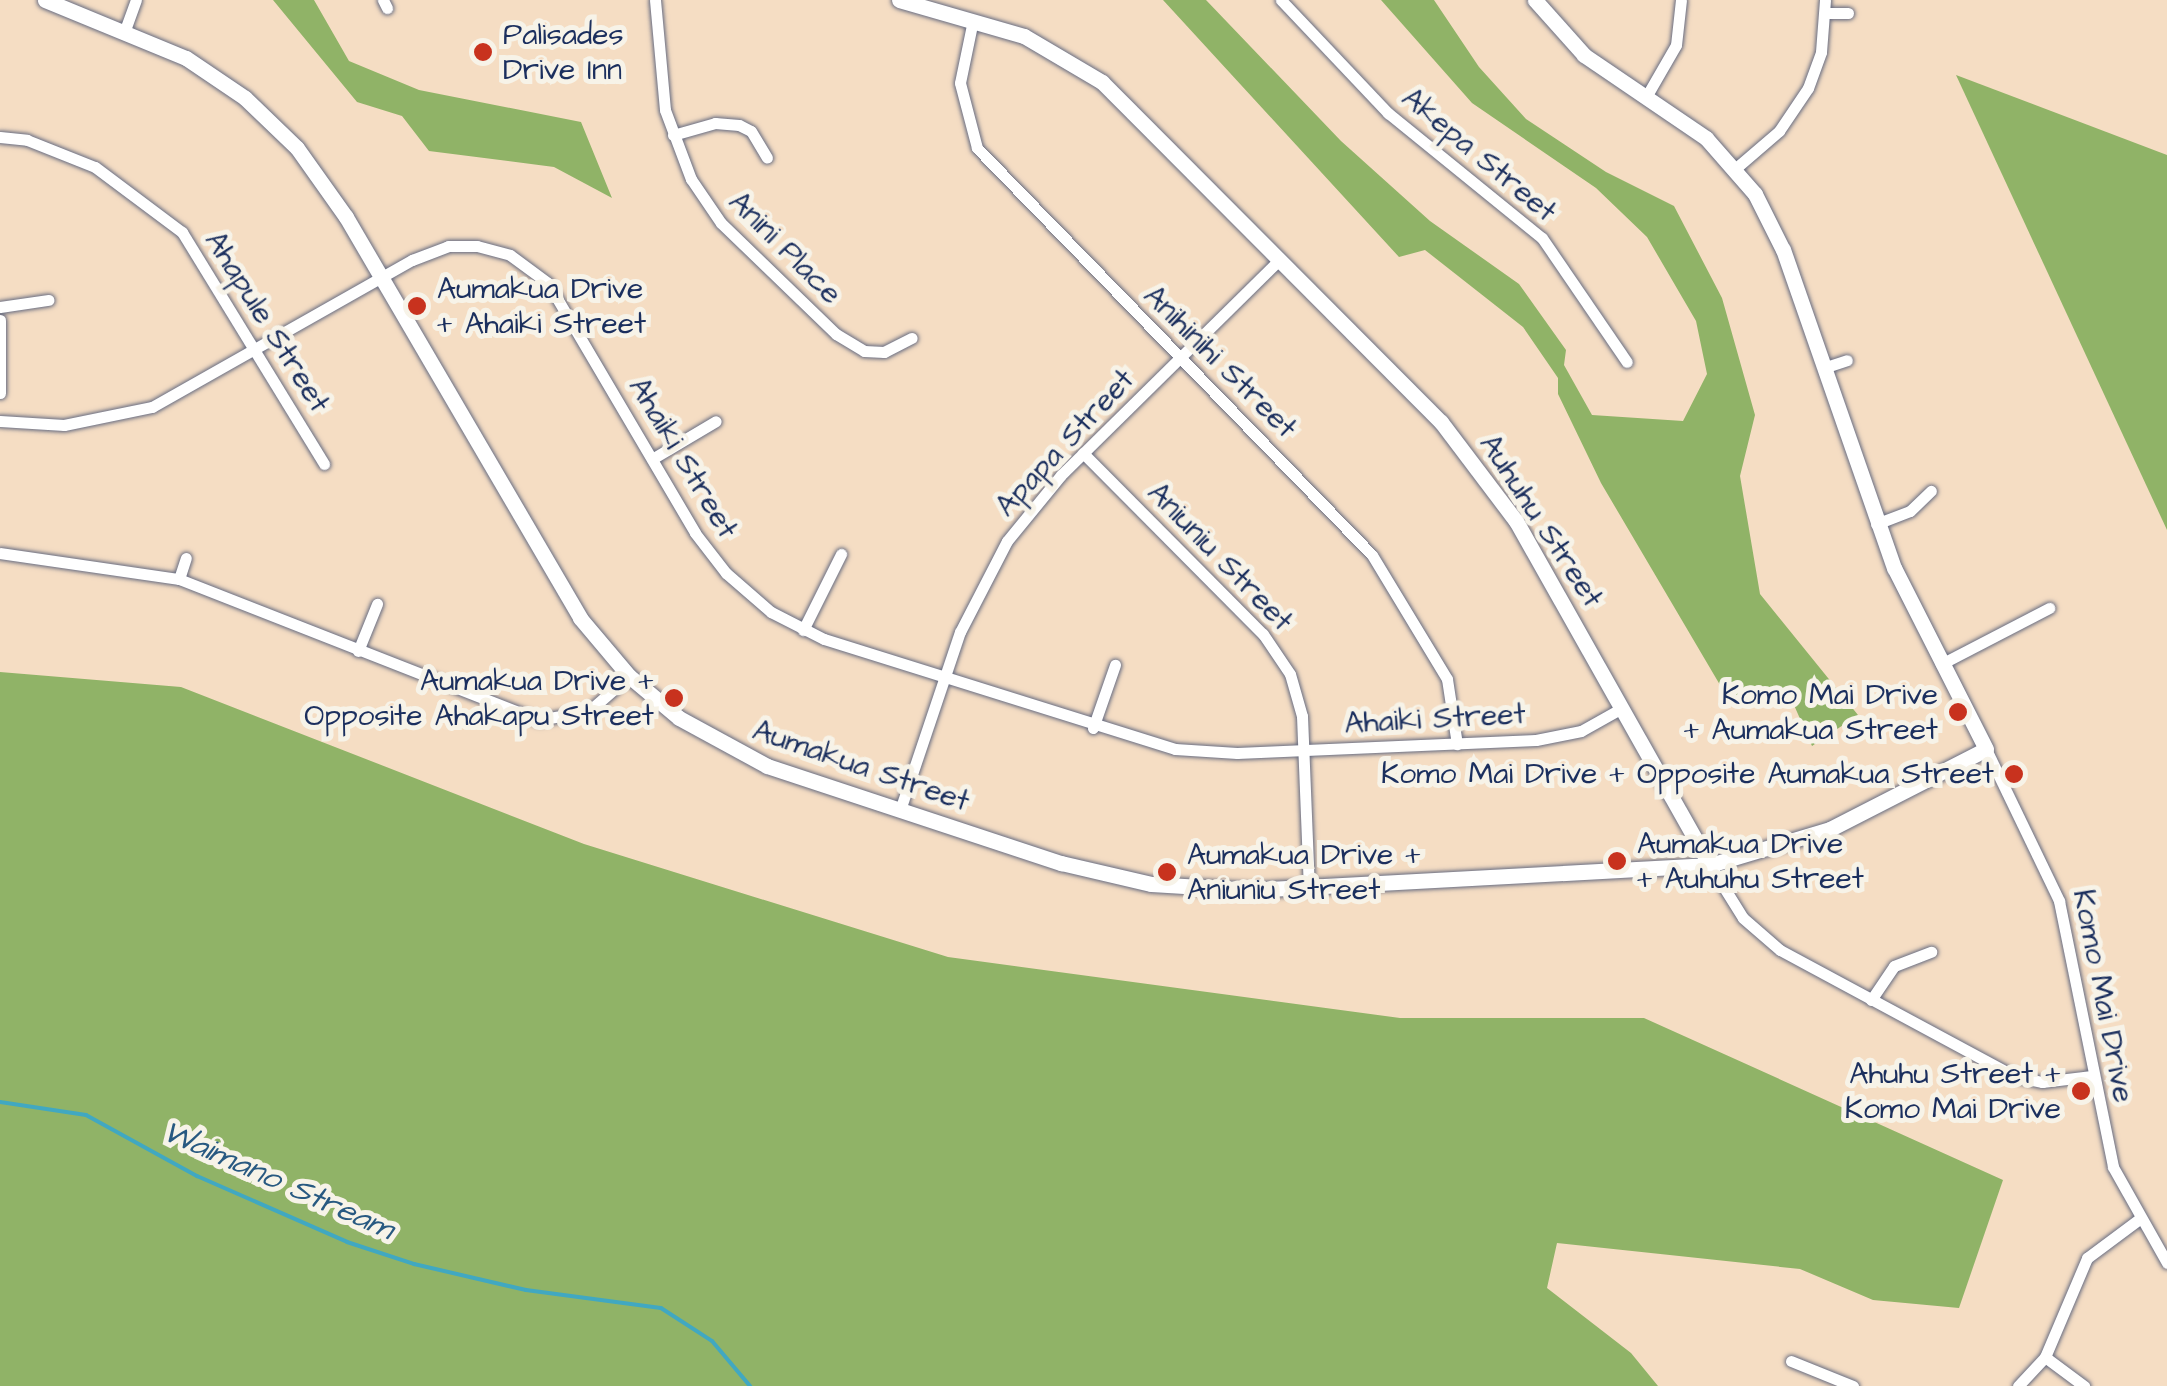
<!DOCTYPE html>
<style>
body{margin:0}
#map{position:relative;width:2167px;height:1386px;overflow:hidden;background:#f5ddc3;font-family:"Architects Daughter",sans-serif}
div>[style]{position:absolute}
.forest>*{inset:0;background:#90b367}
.stream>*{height:4px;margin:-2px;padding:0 2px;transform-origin:2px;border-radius:2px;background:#41a8c1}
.roads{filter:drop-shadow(0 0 2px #676c81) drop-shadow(0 0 2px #676c81)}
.minor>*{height:11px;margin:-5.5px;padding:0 5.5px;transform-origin:5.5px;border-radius:5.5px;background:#fff}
.tertiary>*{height:15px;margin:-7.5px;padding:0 7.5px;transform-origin:7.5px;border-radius:7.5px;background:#fff}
.dots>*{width:28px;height:28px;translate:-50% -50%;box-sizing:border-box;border:5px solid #f7f3e8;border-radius:50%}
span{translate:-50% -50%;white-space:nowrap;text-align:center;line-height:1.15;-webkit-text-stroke:10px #f7f3e8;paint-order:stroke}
.poi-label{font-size:30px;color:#1b2f5e}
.left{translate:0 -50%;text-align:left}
.right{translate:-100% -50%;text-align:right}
.street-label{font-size:30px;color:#1b2f5e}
.water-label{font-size:32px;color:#285981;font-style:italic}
</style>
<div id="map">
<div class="forest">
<i style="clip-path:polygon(273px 0,314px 0,349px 61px,419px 90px,581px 122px,612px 198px,554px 167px,429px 151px,402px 116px,357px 102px)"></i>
<i style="clip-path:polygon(1163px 0,1206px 0,1341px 141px,1430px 221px,1519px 284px,1566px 350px,1564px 365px,1592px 415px,1683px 421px,1707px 374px,1696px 321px,1647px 237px,1596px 188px,1472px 103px,1381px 0,1434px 0,1479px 67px,1526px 119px,1606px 172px,1674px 206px,1722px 298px,1755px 415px,1740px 476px,1760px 594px,1858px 715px,1812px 746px,1790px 696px,1733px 707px,1601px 483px,1558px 394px,1558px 378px,1523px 327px,1425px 250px,1399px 257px)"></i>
<i style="clip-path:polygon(1956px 75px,2167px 155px,2167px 530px)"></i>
<i style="clip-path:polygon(0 672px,181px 687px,584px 844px,948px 957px,1400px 1018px,1644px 1018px,2003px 1180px,1959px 1308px,1873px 1300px,1800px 1269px,1557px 1243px,1547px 1288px,1631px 1353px,1658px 1386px,0 1386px)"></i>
</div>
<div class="stream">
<i style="left:0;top:1102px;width:87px;rotate:8.6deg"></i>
<i style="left:86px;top:1115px;width:127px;rotate:28.8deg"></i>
<i style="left:197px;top:1176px;width:164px;rotate:23.7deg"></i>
<i style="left:347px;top:1242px;width:71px;rotate:18.2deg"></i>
<i style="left:414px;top:1264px;width:115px;rotate:13.1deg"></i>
<i style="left:526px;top:1290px;width:136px;rotate:7.6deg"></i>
<i style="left:661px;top:1308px;width:61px;rotate:32.9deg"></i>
<i style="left:712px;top:1341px;width:59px;rotate:49.8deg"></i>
</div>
<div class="roads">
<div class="minor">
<i style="left:383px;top:0;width:9px;rotate:63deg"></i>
<i style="left:655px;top:0;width:110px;rotate:84.8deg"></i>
<i style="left:665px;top:110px;width:74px;rotate:69.4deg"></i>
<i style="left:691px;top:179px;width:53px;rotate:55.7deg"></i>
<i style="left:721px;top:223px;width:160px;rotate:44deg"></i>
<i style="left:836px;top:334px;width:33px;rotate:31deg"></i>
<i style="left:864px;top:351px;width:20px;rotate:3deg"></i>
<i style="left:884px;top:352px;width:31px;rotate:-27deg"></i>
<i style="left:1281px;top:0;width:156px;rotate:46.6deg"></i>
<i style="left:1388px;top:113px;width:198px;rotate:39.1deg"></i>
<i style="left:1542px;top:238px;width:150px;rotate:55.6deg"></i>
<i style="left:1826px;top:13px;width:22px"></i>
<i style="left:973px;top:20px;width:64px;rotate:101.7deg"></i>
<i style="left:960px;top:83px;width:67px;rotate:75.3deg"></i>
<i style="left:977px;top:148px;width:567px;rotate:45.86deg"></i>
<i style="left:1372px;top:555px;width:145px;rotate:58.8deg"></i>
<i style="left:1447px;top:679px;width:66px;rotate:81.3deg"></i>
<i style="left:125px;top:30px;width:32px;rotate:-70deg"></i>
<i style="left:1646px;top:97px;width:60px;rotate:-60deg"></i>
<i style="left:1676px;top:45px;width:45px;rotate:-83.7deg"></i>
<i style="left:673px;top:135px;width:44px;rotate:-15.9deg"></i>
<i style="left:715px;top:123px;width:24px;rotate:5deg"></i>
<i style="left:739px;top:125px;width:13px;rotate:27deg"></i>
<i style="left:751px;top:131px;width:31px;rotate:59deg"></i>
<i style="left:0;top:137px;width:27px;rotate:6deg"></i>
<i style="left:27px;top:140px;width:73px;rotate:21.7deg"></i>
<i style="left:95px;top:167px;width:109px;rotate:36.8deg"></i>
<i style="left:182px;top:232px;width:272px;rotate:58.5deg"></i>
<i style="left:1736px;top:168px;width:57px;rotate:-40.7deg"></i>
<i style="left:1779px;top:131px;width:52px;rotate:-56deg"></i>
<i style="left:1808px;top:88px;width:38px;rotate:-70deg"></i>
<i style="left:1821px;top:52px;width:52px;rotate:-85.6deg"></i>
<i style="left:0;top:307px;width:49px;rotate:-8.3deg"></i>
<i style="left:0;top:320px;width:73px;rotate:90deg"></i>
<i style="left:1823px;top:368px;width:25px;rotate:-18deg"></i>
<i style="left:0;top:421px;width:64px;rotate:3.6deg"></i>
<i style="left:64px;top:425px;width:90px;rotate:-11.6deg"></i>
<i style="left:152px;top:407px;width:299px;rotate:-29.5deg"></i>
<i style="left:412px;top:260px;width:39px;rotate:-21deg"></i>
<i style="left:448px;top:246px;width:29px"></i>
<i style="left:477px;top:246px;width:34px;rotate:15deg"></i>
<i style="left:510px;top:255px;width:47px;rotate:36.4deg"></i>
<i style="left:548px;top:283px;width:290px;rotate:59.5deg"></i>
<i style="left:695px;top:533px;width:51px;rotate:52.2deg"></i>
<i style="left:726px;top:573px;width:60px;rotate:40.9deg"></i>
<i style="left:771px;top:612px;width:59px;rotate:27deg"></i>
<i style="left:824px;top:639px;width:368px;rotate:17.4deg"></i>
<i style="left:1175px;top:749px;width:62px;rotate:3.7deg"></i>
<i style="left:1237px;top:753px;width:299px;rotate:-2.5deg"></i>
<i style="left:1536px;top:740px;width:46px;rotate:-11.3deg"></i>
<i style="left:1581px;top:731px;width:47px;rotate:-29.3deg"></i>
<i style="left:1083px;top:453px;width:255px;rotate:45.2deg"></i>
<i style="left:1263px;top:634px;width:48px;rotate:56deg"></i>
<i style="left:1290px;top:674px;width:44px;rotate:74.1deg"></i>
<i style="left:1302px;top:716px;width:171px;rotate:87.7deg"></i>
<i style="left:652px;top:459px;width:74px;rotate:-30.7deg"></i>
<i style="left:1876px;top:524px;width:36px;rotate:-21deg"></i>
<i style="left:1910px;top:511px;width:29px;rotate:-44deg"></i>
<i style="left:0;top:553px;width:181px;rotate:8.3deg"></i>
<i style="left:179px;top:579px;width:386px;rotate:21.4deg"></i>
<i style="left:538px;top:720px;width:52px;rotate:-10deg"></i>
<i style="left:589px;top:711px;width:53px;rotate:-41.2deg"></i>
<i style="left:179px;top:579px;width:22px;rotate:-72deg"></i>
<i style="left:803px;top:630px;width:85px;rotate:-63.4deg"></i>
<i style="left:358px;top:651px;width:51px;rotate:-68deg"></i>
<i style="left:1941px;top:664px;width:122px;rotate:-27.4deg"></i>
<i style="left:1093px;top:728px;width:67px;rotate:-70.8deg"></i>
<i style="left:1986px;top:749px;width:169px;rotate:64.3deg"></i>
<i style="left:2059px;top:901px;width:271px;rotate:78.5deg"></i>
<i style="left:2113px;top:1167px;width:110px;rotate:60.6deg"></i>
<i style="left:900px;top:810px;width:188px;rotate:-71.4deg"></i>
<i style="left:960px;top:632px;width:102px;rotate:-62.7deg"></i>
<i style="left:1007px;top:541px;width:85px;rotate:-50.7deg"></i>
<i style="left:1061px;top:475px;width:308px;rotate:-44.6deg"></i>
<i style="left:1710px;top:865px;width:62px;rotate:58.1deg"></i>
<i style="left:1743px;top:918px;width:49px;rotate:40.9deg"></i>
<i style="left:1780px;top:950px;width:266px;rotate:28.3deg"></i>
<i style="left:2014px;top:1076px;width:29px;rotate:12deg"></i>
<i style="left:2042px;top:1082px;width:50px;rotate:-6.8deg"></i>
<i style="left:1871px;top:1000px;width:41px;rotate:-55.9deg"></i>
<i style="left:1894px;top:966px;width:40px;rotate:-21deg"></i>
<i style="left:2045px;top:1357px;width:49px;rotate:36.6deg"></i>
<i style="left:1791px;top:1361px;width:67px;rotate:22deg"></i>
<i style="left:2018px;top:1386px;width:40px;rotate:-47deg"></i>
<i style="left:2045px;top:1357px;width:108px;rotate:-67deg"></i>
<i style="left:2087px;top:1258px;width:64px;rotate:-36.7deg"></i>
</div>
<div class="tertiary">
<i style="left:45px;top:0;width:152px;rotate:22.4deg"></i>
<i style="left:186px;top:58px;width:71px;rotate:34.1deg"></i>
<i style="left:245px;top:98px;width:72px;rotate:43.9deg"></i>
<i style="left:297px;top:148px;width:85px;rotate:54.6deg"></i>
<i style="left:346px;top:217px;width:464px;rotate:59.7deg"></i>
<i style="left:580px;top:618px;width:76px;rotate:49.8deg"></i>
<i style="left:629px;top:676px;width:65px;rotate:40deg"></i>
<i style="left:679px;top:718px;width:100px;rotate:28.6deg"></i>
<i style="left:767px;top:766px;width:310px;rotate:18.3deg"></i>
<i style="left:1061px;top:863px;width:92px;rotate:13.1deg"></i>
<i style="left:1151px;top:884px;width:99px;rotate:3.5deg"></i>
<i style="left:1250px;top:890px;width:461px;rotate:-3.1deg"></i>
<i style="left:1710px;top:865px;width:125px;rotate:-16.7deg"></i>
<i style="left:1830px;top:829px;width:175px;rotate:-27.1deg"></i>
<i style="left:1986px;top:749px;width:203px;rotate:-116.9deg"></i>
<i style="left:1894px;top:568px;width:337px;rotate:-109.2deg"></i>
<i style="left:1783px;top:250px;width:63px;rotate:-116.6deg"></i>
<i style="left:1755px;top:194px;width:74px;rotate:-131.2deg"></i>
<i style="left:1706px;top:138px;width:148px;rotate:-145.8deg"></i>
<i style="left:1584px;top:55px;width:74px;rotate:-131.7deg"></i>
<i style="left:899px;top:0;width:130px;rotate:16.1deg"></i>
<i style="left:1024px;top:36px;width:91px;rotate:30.5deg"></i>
<i style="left:1102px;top:82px;width:480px;rotate:45.1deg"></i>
<i style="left:1441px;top:422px;width:124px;rotate:52.9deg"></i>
<i style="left:1516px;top:521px;width:395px;rotate:60.6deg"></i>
</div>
</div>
<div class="dots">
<i style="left:483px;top:52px;background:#c8321e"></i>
<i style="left:417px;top:306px;background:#c8321e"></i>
<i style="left:674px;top:698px;background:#c8321e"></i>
<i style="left:1958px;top:712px;background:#c8321e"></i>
<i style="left:2014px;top:774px;background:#c8321e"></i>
<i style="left:1617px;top:861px;background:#c8321e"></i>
<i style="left:1167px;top:872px;background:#c8321e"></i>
<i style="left:2081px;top:1091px;background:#c8321e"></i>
</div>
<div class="poi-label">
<span class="left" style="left:503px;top:52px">Palisades<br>Drive Inn</span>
<span class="left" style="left:437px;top:306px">Aumakua Drive<br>+ Ahaiki Street</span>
<span class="right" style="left:654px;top:698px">Aumakua Drive +<br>Opposite Ahakapu Street</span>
<span class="right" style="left:1938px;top:712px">Komo Mai Drive<br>+ Aumakua Street</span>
<span class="right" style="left:1994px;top:774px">Komo Mai Drive + Opposite Aumakua Street</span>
<span class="left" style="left:1637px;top:861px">Aumakua Drive<br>+ Auhuhu Street</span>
<span class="left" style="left:1187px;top:872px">Aumakua Drive +<br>Aniuniu Street</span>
<span class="right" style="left:2061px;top:1091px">Ahuhu Street +<br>Komo Mai Drive</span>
</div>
<div class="street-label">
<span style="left:1479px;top:155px;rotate:40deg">Akepa Street</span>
<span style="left:785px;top:248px;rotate:45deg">Anini Place</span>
<span style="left:267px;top:322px;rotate:58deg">Ahapule Street</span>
<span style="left:1220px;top:362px;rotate:45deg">Anihinihi Street</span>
<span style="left:1065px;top:443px;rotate:-47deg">Apapa Street</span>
<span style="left:683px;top:458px;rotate:59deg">Ahaiki Street</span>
<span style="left:1541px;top:521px;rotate:57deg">Auhuhu Street</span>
<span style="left:1220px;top:557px;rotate:46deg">Aniuniu Street</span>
<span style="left:1435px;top:719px;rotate:-3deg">Ahaiki Street</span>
<span style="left:861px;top:766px;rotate:19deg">Aumakua Street</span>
<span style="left:2103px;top:996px;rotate:79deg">Komo Mai Drive</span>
</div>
<div class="water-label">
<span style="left:278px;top:1181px;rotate:24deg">Waimano Stream</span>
</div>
</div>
